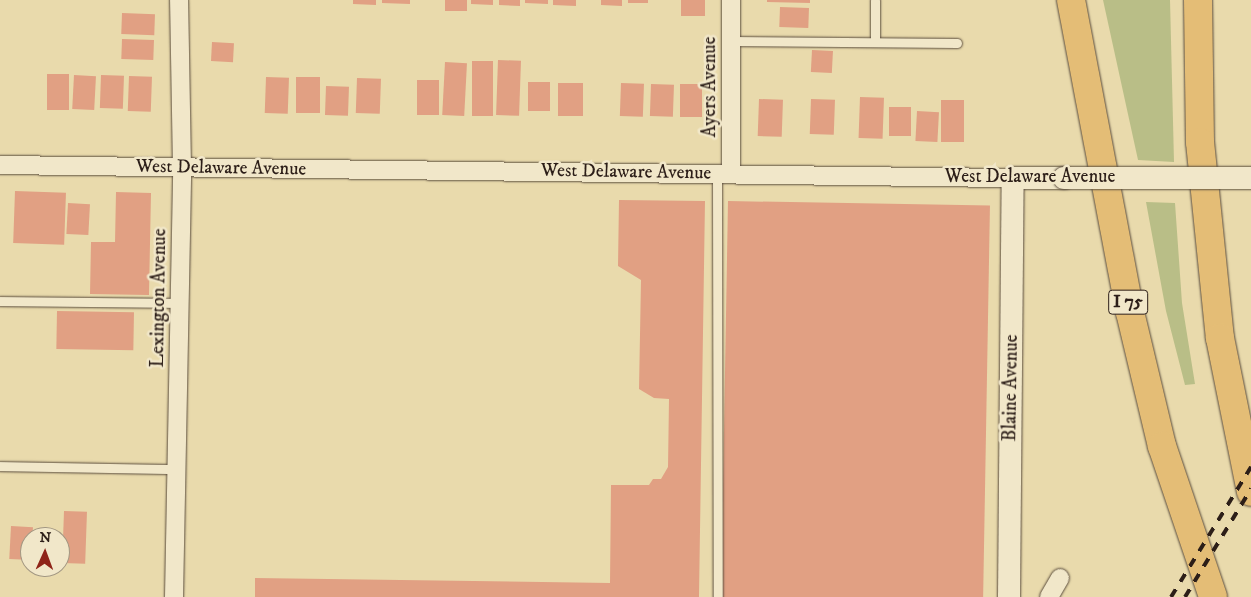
<!DOCTYPE html>
<style>
body{margin:0}
#map{position:relative;width:1251px;height:597px;overflow:hidden;background:#e9daac;font-family:"IM FELL DW Pica",serif}
div>[style]{position:absolute}
.green>*{inset:0;background:#b9be87}
.building>*{inset:0;background:#e1a083;transform-origin:0 0}
.roads{filter:drop-shadow(0 0 1px #5b4d3d) drop-shadow(0 0 1px #5b4d3d)}
.service>*{height:9px;margin:-4.5px;padding:0 4.5px;transform-origin:4.5px;border-radius:4.5px;background:#f1e7c9}
.minor>*{height:18px;margin:-9px;padding:0 9px;transform-origin:9px;border-radius:9px;background:#f1e7c9}
.tertiary>*{height:22px;margin:-11px;padding:0 11px;transform-origin:11px;border-radius:11px;background:#f1e7c9}
.motorway>*{height:28px;margin:-14px;padding:0 14px;transform-origin:14px;border-radius:14px;background:#e4bd76}
.rail>*{height:4px;margin-top:-2px;transform-origin:0;background:repeating-linear-gradient(90deg,#2c1e18 0 9px,transparent 0 18px)}
.bridges{filter:drop-shadow(0 0 1px #5b4d3d) drop-shadow(0 0 1px #5b4d3d)}
.tertiary-bridge>*{height:22px;margin:-11px;padding:0 11px;transform-origin:11px;border-radius:11px;background:#f1e7c9}
span{translate:-50% -50%;white-space:nowrap;text-align:center;line-height:1.15;-webkit-text-stroke:5px #f1e7c9;paint-order:stroke}
.shield-label span{padding:1px 4px;background:#f1e7c9;border:1px solid;border-radius:4px;-webkit-text-stroke-width:0}
.shield-label{font-size:18px;color:#2c1e18;font-weight:700}
.street-label{font-size:19px;color:#2c1e18}
.north{position:absolute;left:20px;top:527px;width:50px;height:50px;box-sizing:border-box;background:#f1e7c9;border:1px solid #a29782;border-radius:50%;rotate:2deg;font-size:14px;font-weight:700;line-height:20px;text-align:center;color:#2c1e18}
.north::after{content:'';display:block;margin:auto;width:18px;height:22px;background:#8f2418;clip-path:polygon(50% 0,100% 100%,50% 72%,0 100%)}
</style>
<div id="map">
<div class="green">
<i style="clip-path:polygon(1103px 0,1170px 0,1174px 162px,1138px 160px)"></i>
<i style="clip-path:polygon(1146px 202px,1175px 203px,1182px 303px,1195px 384px,1185px 385px,1166px 311px)"></i>
</div>
<div class="building">
<i style="clip-path:polygon(353px 0,376px 0,376px 5px,353px 4px)"></i>
<i style="clip-path:polygon(382px 0,410px 0,410px 4px,382px 3px)"></i>
<i style="left:445px;top:0;width:22px;height:11px"></i>
<i style="clip-path:polygon(471px 0,493px 0,493px 5px,471px 4px)"></i>
<i style="clip-path:polygon(499px 0,520px 0,520px 6px,499px 5px)"></i>
<i style="clip-path:polygon(525px 0,548px 0,548px 4px,525px 3px)"></i>
<i style="clip-path:polygon(553px 0,576px 0,576px 6px,553px 5px)"></i>
<i style="clip-path:polygon(601px 0,622px 0,622px 6px,601px 5px)"></i>
<i style="left:628px;top:0;width:20px;height:3px"></i>
<i style="left:681px;top:0;width:24px;height:16px"></i>
<i style="clip-path:polygon(767px 0,810px 0,810px 3px,767px 2px)"></i>
<i style="left:780px;top:7px;width:29px;height:20px;rotate:2deg"></i>
<i style="left:122px;top:13px;width:33px;height:21px;rotate:2deg"></i>
<i style="left:122px;top:39px;width:32px;height:20px;rotate:2deg"></i>
<i style="left:212px;top:42px;width:22px;height:19px;rotate:3deg"></i>
<i style="left:812px;top:50px;width:21px;height:22px;rotate:3deg"></i>
<i style="left:498px;top:60px;width:23px;height:55px;rotate:2deg"></i>
<i style="left:472px;top:61px;width:21px;height:55px"></i>
<i style="left:445px;top:62px;width:22px;height:53px;rotate:3deg"></i>
<i style="left:47px;top:74px;width:22px;height:36px"></i>
<i style="left:74px;top:75px;width:22px;height:34px;rotate:3deg"></i>
<i style="left:101px;top:75px;width:23px;height:33px;rotate:2deg"></i>
<i style="left:129px;top:76px;width:23px;height:35px;rotate:2deg"></i>
<i style="left:266px;top:77px;width:23px;height:36px;rotate:2deg"></i>
<i style="left:296px;top:77px;width:24px;height:36px"></i>
<i style="left:357px;top:78px;width:24px;height:35px;rotate:2deg"></i>
<i style="left:417px;top:80px;width:22px;height:35px"></i>
<i style="left:528px;top:82px;width:22px;height:29px"></i>
<i style="left:558px;top:83px;width:25px;height:33px"></i>
<i style="left:621px;top:83px;width:23px;height:33px;rotate:2deg"></i>
<i style="left:651px;top:84px;width:23px;height:32px;rotate:2deg"></i>
<i style="left:680px;top:84px;width:22px;height:33px"></i>
<i style="left:326px;top:86px;width:23px;height:29px;rotate:2deg"></i>
<i style="left:860px;top:97px;width:24px;height:41px;rotate:2deg"></i>
<i style="left:759px;top:99px;width:24px;height:37px;rotate:2deg"></i>
<i style="left:811px;top:99px;width:24px;height:35px;rotate:2deg"></i>
<i style="left:941px;top:100px;width:23px;height:42px"></i>
<i style="left:889px;top:107px;width:22px;height:29px"></i>
<i style="left:917px;top:111px;width:22px;height:30px;rotate:3deg"></i>
<i style="left:15px;top:191px;width:51px;height:52px;rotate:2deg"></i>
<i style="clip-path:polygon(116px 192px,151px 193px,149px 295px,90px 294px,91px 242px,115px 242px)"></i>
<i style="clip-path:polygon(619px 200px,705px 201px,699px 597px,255px 597px,255px 578px,610px 583px,611px 485px,649px 485px,653px 479px,661px 479px,668px 467px,669px 399px,654px 398px,639px 389px,641px 280px,618px 266px)"></i>
<i style="left:728px;top:201px;width:262px;height:396px;rotate:1deg"></i>
<i style="left:68px;top:203px;width:22px;height:31px;rotate:3deg"></i>
<i style="left:57px;top:311px;width:77px;height:38px;rotate:1deg"></i>
<i style="left:64px;top:511px;width:23px;height:52px;rotate:2deg"></i>
<i style="left:11px;top:526px;width:22px;height:33px;rotate:3deg"></i>
</div>
<div class="roads">
<div class="service">
<i style="left:875px;top:0;width:42px;rotate:90deg"></i>
<i style="left:731px;top:41px;width:226px;rotate:0.5deg"></i>
<i style="left:717px;top:173px;width:424px;rotate:89.9deg"></i>
<i style="left:0;top:301px;width:180px;rotate:0.6deg"></i>
<i style="left:0;top:466px;width:177px;rotate:1deg"></i>
</div>
<div class="minor">
<i style="left:731px;top:0;width:173px;rotate:90deg"></i>
<i style="left:0;top:165px;width:1013px;rotate:0.74deg"></i>
<i style="left:174px;top:597px;width:429px;rotate:-88.9deg"></i>
<i style="left:182px;top:168px;width:168px;rotate:-91deg"></i>
<i style="left:1049px;top:597px;width:22px;rotate:-60deg"></i>
</div>
<div class="tertiary">
<i style="left:1009px;top:597px;width:419px;rotate:-89.5deg"></i>
<i style="left:1013px;top:178px;width:51px"></i>
</div>
<div class="motorway">
<i style="left:1071px;top:0;width:318px;rotate:79.3deg"></i>
<i style="left:1130px;top:312px;width:138px;rotate:76.6deg"></i>
<i style="left:1162px;top:446px;width:159px;rotate:71.3deg"></i>
<i style="left:1198px;top:0;width:142px;rotate:89.2deg"></i>
<i style="left:1200px;top:142px;width:197px;rotate:84.2deg"></i>
<i style="left:1220px;top:338px;width:157px;rotate:78.6deg"></i>
</div>
</div>
<div class="rail">
<i style="left:1171px;top:597px;width:153px;rotate:-58.4deg"></i>
<i style="left:1185px;top:597px;width:127px;rotate:-58.6deg"></i>
</div>
<div class="bridges">
<div class="tertiary-bridge">
<i style="left:1064px;top:178px;width:187px"></i>
</div>
</div>
<div class="shield-label">
<span style="left:1128px;top:302px">I 75</span>
</div>
<div class="street-label">
<span style="left:710px;top:87px;rotate:-90deg">Ayers Avenue</span>
<span style="left:221px;top:168px;rotate:1deg">West Delaware Avenue</span>
<span style="left:626px;top:172px;rotate:1deg">West Delaware Avenue</span>
<span style="left:1030px;top:177px">West Delaware Avenue</span>
<span style="left:159px;top:298px;rotate:-89deg">Lexington Avenue</span>
<span style="left:1011px;top:388px;rotate:-89deg">Blaine Avenue</span>
</div>
<div class="north">N</div>
</div>
